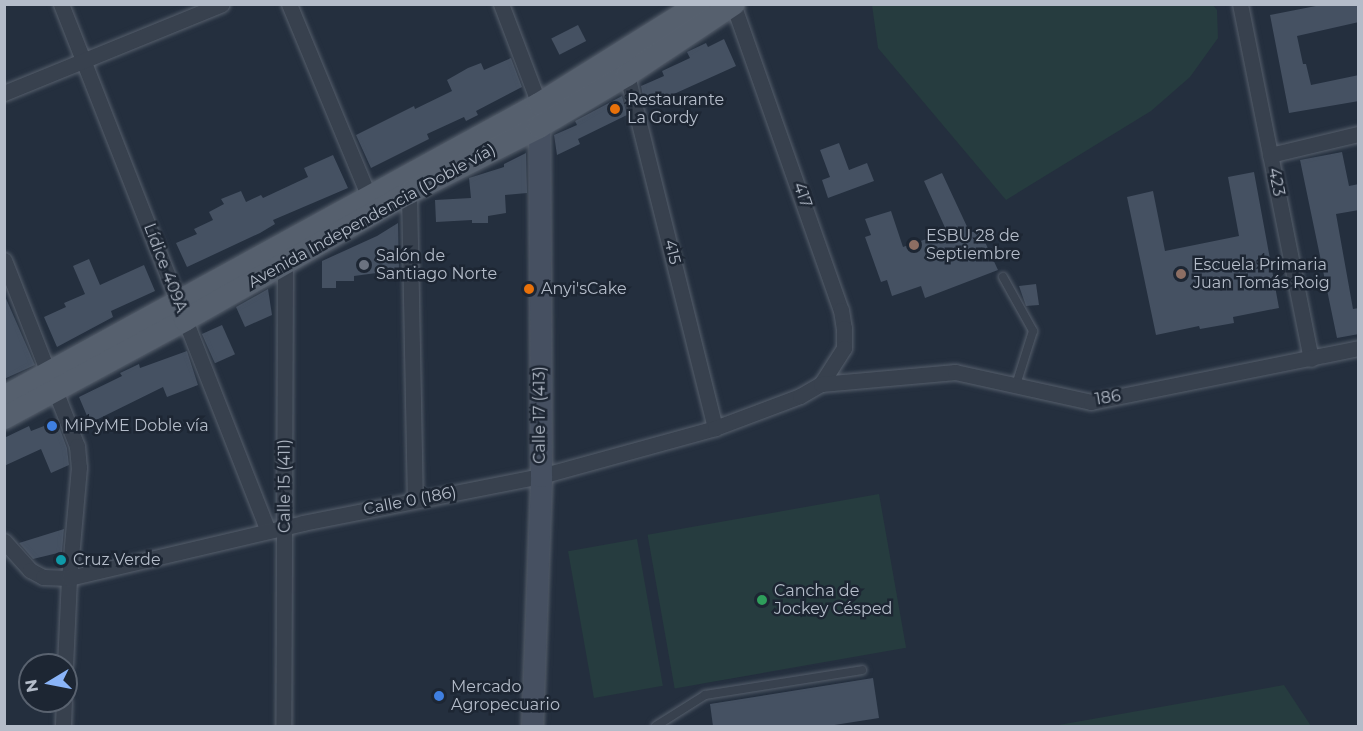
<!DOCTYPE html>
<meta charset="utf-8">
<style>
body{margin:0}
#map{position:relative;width:1363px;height:731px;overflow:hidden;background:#242f3e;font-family:Montserrat,sans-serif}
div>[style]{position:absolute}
.green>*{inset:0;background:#263c3f;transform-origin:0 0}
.building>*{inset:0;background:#455162;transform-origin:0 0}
.roads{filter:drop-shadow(0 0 2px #565f6c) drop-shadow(0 0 2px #565f6c)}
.lane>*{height:8px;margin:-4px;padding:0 4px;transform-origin:4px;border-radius:4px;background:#38414e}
.street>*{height:15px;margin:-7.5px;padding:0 7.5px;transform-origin:7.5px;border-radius:7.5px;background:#38414e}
.secondary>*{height:21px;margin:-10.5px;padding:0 10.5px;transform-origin:10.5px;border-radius:10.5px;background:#465061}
.primary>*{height:22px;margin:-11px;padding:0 11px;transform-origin:11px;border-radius:11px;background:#56606e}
.dots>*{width:16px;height:16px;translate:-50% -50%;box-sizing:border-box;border:3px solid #1d2633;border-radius:50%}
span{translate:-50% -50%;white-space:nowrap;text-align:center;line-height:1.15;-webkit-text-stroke:5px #1d2633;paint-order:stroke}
.poi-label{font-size:16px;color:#b4bcc9}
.left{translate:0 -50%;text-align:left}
.street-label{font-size:16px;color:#b4bcc9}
.frame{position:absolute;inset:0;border:6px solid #b4bcc9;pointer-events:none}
.north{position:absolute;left:18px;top:653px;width:60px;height:60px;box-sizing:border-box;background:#1d2633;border:2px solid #59626f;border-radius:50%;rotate:260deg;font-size:16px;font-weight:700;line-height:24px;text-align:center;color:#b4bcc9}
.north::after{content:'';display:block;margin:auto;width:21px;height:27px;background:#8ab4f8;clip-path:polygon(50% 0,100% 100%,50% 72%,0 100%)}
</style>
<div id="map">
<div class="green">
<i style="clip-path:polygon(872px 5px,1213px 5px,1217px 10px,1218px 38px,1190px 77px,1151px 111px,1006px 200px,878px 48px)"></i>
<i style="left:879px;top:494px;width:156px;height:235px;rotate:80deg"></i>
<i style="left:637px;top:539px;width:149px;height:70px;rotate:80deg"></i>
<i style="clip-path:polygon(1284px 685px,1311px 726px,1053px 726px)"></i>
</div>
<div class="building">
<i style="clip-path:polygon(1326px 4px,1359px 4px,1359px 22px,1297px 36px,1303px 64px,1306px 64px,1311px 85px,1359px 75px,1359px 101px,1289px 113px,1270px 15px)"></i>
<i style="left:578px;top:25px;width:18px;height:30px;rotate:63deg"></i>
<i style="clip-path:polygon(724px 39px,736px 66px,645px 107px,641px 86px,664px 76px,662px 71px,690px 58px,687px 52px,706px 43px,708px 47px)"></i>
<i style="clip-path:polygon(511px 58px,522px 87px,476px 111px,478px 115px,466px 121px,464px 117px,427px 134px,429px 139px,371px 168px,356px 135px,414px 106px,415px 109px,452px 91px,447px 80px,468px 68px,481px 63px,484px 70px)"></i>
<i style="clip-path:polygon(622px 96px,627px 115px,578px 139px,580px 144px,557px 155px,554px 135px,577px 125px,575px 121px)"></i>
<i style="clip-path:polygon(839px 143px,849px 170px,867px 163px,874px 181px,828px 198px,822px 180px,830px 177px,820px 150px)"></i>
<i style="clip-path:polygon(1342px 152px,1349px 186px,1359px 184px,1359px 210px,1336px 214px,1353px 309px,1359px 308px,1359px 334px,1337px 338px,1300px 160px)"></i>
<i style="clip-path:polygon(526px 153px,527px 193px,505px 195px,506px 213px,488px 216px,488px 223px,472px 223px,472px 220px,436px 222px,435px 200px,471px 198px,469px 178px,504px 167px,504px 164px)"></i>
<i style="clip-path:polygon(333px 155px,348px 188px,273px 220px,275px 224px,260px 233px,187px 267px,176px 243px,197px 234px,194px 229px,213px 220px,209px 212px,224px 204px,221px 199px,241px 191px,246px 202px,261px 195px,263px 198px,308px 177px,304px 168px)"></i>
<i style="clip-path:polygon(1254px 172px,1279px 308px,1233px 317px,1234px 323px,1200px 329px,1199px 326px,1156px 335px,1127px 197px,1153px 191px,1165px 251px,1239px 236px,1228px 177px)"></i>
<i style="clip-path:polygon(942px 173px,970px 233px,979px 229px,998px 270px,925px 298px,921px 286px,892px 296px,887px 280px,881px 282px,865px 237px,871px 235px,865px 219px,891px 211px,903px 247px,947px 232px,924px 181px)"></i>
<i style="clip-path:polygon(398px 223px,399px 270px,354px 276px,354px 281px,336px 281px,336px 288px,322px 288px,322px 261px,377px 236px)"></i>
<i style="clip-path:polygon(89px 259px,100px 285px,144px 265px,155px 291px,111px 311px,113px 317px,57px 347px,44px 317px,66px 307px,64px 303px,85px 294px,73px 266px)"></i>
<i style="clip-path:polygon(1036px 284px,1039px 305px,1026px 306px,1019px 286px)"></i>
<i style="clip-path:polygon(268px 289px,272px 315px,245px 327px,236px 307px)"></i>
<i style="clip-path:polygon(4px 294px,35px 365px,4px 379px)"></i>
<i style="left:222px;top:325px;width:32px;height:22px;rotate:66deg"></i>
<i style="clip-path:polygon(187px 351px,198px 385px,167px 397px,163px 387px,90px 423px,79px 397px,122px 376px,120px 373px,139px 364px,140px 368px)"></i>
<i style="clip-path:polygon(57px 421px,67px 448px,69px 465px,51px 473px,41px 449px,4px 466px,4px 438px,29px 426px,31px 431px)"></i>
<i style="clip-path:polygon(64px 529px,62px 552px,33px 559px,19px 543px)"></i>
<i style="clip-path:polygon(873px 678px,879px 718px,828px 726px,713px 726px,710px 704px)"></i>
</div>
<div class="roads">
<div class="lane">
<i style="left:1003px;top:277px;width:62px;rotate:60.9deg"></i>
<i style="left:1033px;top:331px;width:57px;rotate:107.5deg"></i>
<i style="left:656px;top:726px;width:58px;rotate:-32.3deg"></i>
<i style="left:705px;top:695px;width:159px;rotate:-9deg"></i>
</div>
<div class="street">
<i style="left:61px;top:4px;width:566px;rotate:68.56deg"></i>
<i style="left:289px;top:4px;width:217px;rotate:67.5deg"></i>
<i style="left:501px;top:4px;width:107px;rotate:69.2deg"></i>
<i style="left:733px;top:4px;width:324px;rotate:70.6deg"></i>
<i style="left:841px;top:310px;width:18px;rotate:81deg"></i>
<i style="left:844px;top:328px;width:20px;rotate:90deg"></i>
<i style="left:844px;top:348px;width:43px;rotate:122.6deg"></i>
<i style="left:1240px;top:4px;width:362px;rotate:78.7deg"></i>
<i style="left:627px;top:75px;width:364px;rotate:76deg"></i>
<i style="left:4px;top:93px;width:235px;rotate:-22.2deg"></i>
<i style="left:1270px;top:155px;width:90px;rotate:-13.4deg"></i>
<i style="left:409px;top:193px;width:306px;rotate:88.9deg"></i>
<i style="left:282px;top:258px;width:6px;rotate:59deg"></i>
<i style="left:285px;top:263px;width:463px;rotate:90.2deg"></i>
<i style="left:4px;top:260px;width:200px;rotate:68.6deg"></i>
<i style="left:77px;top:446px;width:21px;rotate:85deg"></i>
<i style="left:79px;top:467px;width:111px;rotate:95.1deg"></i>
<i style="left:69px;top:578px;width:87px;rotate:92.6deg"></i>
<i style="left:4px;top:541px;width:39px;rotate:48deg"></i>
<i style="left:30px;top:570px;width:15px;rotate:28deg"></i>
<i style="left:43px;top:577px;width:26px;rotate:2deg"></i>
<i style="left:69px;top:578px;width:240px;rotate:-13.2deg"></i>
<i style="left:303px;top:523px;width:243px;rotate:-11.2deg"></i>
<i style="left:541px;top:476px;width:180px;rotate:-15.4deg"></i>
<i style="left:715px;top:428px;width:91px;rotate:-20.6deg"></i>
<i style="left:800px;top:396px;width:24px;rotate:-30deg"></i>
<i style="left:821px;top:384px;width:135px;rotate:-5.1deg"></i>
<i style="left:955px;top:372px;width:139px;rotate:12.4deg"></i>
<i style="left:1091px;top:402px;width:272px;rotate:-11.4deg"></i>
<i style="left:63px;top:726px;width:25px;rotate:-88deg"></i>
</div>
<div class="secondary">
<i style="left:532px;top:726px;width:250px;rotate:-87.9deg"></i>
<i style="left:541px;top:476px;width:364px;rotate:-90.3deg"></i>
</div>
<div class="primary">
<i style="left:4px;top:397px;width:610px;rotate:-28.71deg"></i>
<i style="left:539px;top:104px;width:189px;rotate:-32deg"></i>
<i style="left:4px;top:418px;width:206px;rotate:-28.4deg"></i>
<i style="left:185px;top:320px;width:257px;rotate:-29.6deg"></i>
<i style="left:409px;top:193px;width:146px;rotate:-26.9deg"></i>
<i style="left:539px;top:127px;width:102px;rotate:-30.6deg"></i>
<i style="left:627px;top:75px;width:128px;rotate:-33.6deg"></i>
</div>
</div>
<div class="dots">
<i style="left:615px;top:109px;background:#e8710a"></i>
<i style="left:914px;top:245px;background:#8d6e63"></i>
<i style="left:364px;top:265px;background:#6b7280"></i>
<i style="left:1181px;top:274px;background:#8d6e63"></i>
<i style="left:529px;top:289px;background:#e8710a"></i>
<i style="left:52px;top:426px;background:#3f7fe0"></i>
<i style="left:61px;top:560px;background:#0f9aa8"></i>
<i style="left:762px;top:600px;background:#2e9e5b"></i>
<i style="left:439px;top:696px;background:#3f7fe0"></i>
</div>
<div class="poi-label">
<span class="left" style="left:627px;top:109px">Restaurante<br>La Gordy</span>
<span class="left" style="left:926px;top:245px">ESBU 28 de<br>Septiembre</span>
<span class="left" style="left:376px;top:265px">Salón de<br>Santiago Norte</span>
<span class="left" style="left:1193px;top:274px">Escuela Primaria<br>Juan Tomás Roig</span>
<span class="left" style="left:541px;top:289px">Anyi'sCake</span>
<span class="left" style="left:64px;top:426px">MiPyME Doble vía</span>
<span class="left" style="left:73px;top:560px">Cruz Verde</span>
<span class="left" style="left:774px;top:600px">Cancha de<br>Jockey Césped</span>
<span class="left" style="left:451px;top:696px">Mercado<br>Agropecuario</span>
</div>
<div class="street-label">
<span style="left:1276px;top:182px;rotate:79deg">423</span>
<span style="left:802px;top:195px;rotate:71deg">417</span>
<span style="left:372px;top:216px;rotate:-29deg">Avenida Independencia (Doble vía)</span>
<span style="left:672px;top:252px;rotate:76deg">415</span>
<span style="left:165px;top:268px;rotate:69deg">Lídice 409A</span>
<span style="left:1108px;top:398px;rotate:-9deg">186</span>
<span style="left:540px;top:415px;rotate:-90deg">Calle 17 (413)</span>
<span style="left:285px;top:486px;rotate:-90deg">Calle 15 (411)</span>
<span style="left:410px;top:501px;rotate:-11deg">Calle 0 (186)</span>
</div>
<div class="frame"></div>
<div class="north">N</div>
</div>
